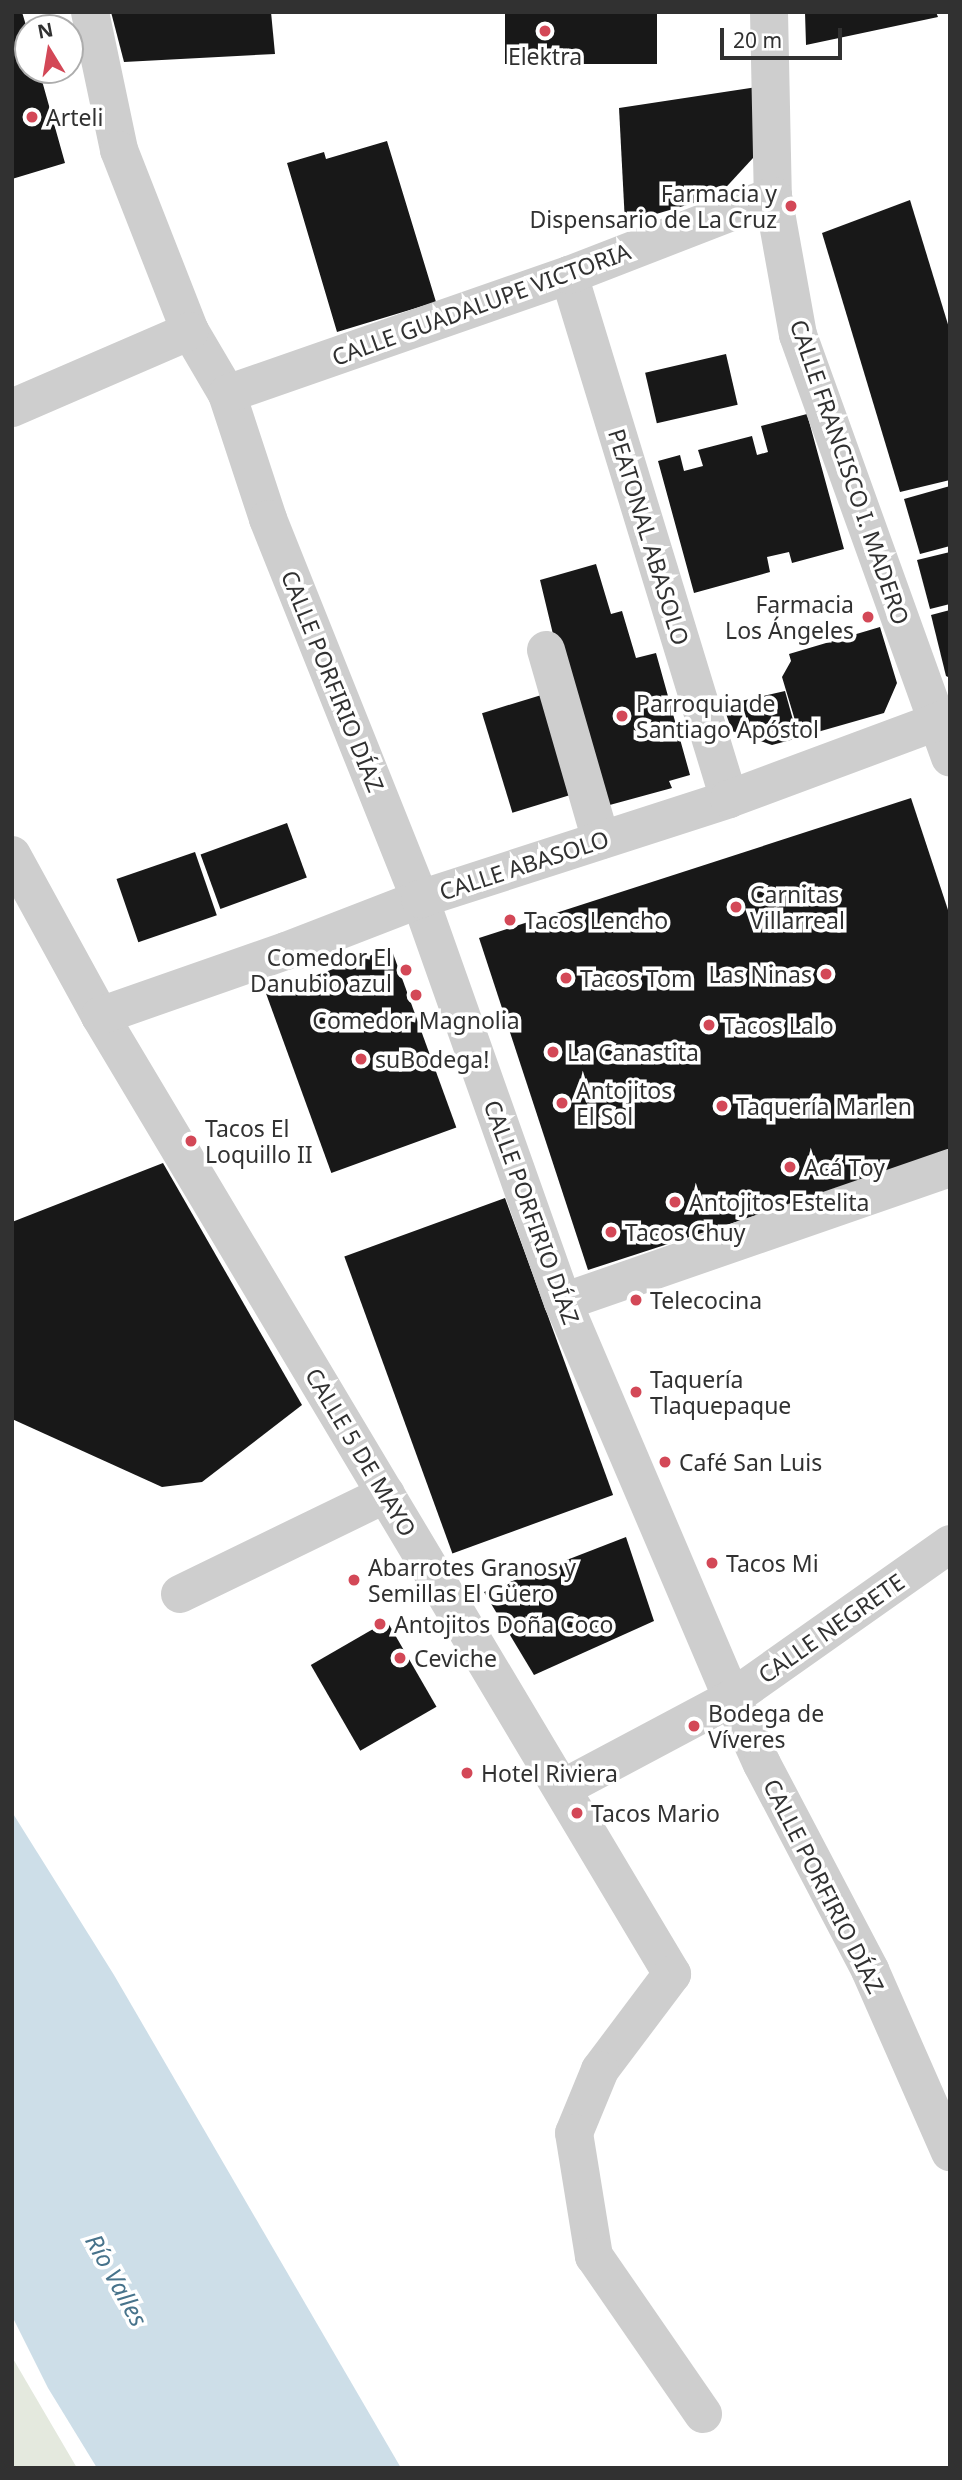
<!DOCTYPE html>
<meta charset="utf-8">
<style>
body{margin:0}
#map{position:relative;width:962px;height:2480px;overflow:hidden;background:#fff;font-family:"Noto Sans",sans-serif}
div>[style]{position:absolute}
.green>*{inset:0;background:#e4e9de}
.water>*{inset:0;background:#cddee8}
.building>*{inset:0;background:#181818;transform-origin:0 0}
.minor>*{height:38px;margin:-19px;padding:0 19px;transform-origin:19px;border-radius:19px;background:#cecece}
.dots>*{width:19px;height:19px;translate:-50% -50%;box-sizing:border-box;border:4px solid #fff;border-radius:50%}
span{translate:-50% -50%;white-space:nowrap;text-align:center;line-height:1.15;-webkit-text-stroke:7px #fff;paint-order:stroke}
.poi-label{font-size:23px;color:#313131}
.left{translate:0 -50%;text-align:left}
.right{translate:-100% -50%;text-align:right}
.street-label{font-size:23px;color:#313131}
.water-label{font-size:24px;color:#47738b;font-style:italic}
.frame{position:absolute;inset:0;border:14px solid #313131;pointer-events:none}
.north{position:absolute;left:14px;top:14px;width:70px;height:70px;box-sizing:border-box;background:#fff;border:2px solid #adadad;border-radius:50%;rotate:349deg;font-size:19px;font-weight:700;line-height:28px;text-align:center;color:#313131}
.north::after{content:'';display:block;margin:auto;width:24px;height:32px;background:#d34857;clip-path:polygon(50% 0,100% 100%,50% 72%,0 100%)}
.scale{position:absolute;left:720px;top:28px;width:122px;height:32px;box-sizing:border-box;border:4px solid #313131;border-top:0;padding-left:9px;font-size:21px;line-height:24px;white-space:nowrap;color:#313131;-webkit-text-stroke:5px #fff;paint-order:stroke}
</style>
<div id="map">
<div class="green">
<i style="clip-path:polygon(12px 2357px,77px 2468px,12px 2468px)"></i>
</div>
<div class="water">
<i style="clip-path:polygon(12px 1812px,114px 1975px,401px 2468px,97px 2468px,48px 2388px,12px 2316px)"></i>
</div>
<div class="building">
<i style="clip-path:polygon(12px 12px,22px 12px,28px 32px,28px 70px,39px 70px,65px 163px,12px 179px)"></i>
<i style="clip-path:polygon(111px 12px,271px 12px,275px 54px,124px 62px)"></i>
<i style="left:505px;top:12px;width:152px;height:52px"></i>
<i style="clip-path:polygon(805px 12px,936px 12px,938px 17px,806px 45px)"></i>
<i style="clip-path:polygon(757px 87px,753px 158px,718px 196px,625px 223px,619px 108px)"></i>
<i style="clip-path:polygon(387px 141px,436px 302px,337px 332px,287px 163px,324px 152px,326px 159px)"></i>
<i style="clip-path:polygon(910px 200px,950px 331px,950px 480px,900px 492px,822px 233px)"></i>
<i style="left:726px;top:354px;width:52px;height:83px;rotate:77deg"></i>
<i style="clip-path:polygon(807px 414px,844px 549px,792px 563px,789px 552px,767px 557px,770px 572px,694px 593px,658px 461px,680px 455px,684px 471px,703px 466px,698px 450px,752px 436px,757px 455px,768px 452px,761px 426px)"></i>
<i style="clip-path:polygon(950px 486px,950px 546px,920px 554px,904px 499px)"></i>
<i style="clip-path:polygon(950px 552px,950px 604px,930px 609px,917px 560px)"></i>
<i style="clip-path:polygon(596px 564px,611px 614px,622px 611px,636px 658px,656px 653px,690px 775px,669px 781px,672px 788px,595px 809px,540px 580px)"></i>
<i style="clip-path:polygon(950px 610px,950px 678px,946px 676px,931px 615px)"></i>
<i style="clip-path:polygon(880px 627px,897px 683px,884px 713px,800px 737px,782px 677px,791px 661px,789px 654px)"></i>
<i style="clip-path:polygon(785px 691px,798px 738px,772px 745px,732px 731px,723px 705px)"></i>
<i style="left:548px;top:693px;width:104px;height:69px;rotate:73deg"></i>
<i style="clip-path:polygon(911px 798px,950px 916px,950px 1152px,588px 1270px,479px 938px)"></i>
<i style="left:287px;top:823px;width:58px;height:92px;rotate:70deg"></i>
<i style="left:195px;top:852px;width:67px;height:83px;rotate:71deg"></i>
<i style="left:391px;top:948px;width:191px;height:133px;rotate:70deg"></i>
<i style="clip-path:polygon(163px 1163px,302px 1405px,202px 1482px,162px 1487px,12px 1419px,12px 1222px)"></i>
<i style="left:505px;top:1198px;width:316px;height:171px;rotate:70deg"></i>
<i style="clip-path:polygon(626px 1537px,654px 1621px,534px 1675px,484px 1592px)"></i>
<i style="left:387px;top:1621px;width:99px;height:88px;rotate:60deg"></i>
</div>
<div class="minor">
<i style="left:90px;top:12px;width:141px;rotate:78.1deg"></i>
<i style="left:119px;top:150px;width:194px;rotate:68.6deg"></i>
<i style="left:190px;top:331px;width:73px;rotate:59.6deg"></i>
<i style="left:227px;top:394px;width:132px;rotate:71.8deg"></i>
<i style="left:268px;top:519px;width:409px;rotate:68.2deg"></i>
<i style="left:420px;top:899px;width:428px;rotate:70.5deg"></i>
<i style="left:563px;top:1302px;width:431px;rotate:66.9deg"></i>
<i style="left:732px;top:1698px;width:72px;rotate:65.6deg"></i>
<i style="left:762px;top:1764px;width:233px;rotate:62.3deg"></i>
<i style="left:870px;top:1970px;width:199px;rotate:66.3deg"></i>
<i style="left:769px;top:12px;width:184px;rotate:88.8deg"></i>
<i style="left:773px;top:196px;width:141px;rotate:79.8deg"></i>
<i style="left:798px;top:335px;width:449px;rotate:70.2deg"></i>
<i style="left:569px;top:275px;width:548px;rotate:73.02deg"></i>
<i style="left:227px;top:394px;width:362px;rotate:-19.2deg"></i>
<i style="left:569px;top:275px;width:219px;rotate:-21.2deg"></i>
<i style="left:12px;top:408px;width:194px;rotate:-23.4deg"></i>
<i style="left:546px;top:650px;width:198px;rotate:73.9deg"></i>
<i style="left:12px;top:855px;width:183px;rotate:61.3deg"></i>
<i style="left:100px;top:1016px;width:1116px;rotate:59.16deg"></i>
<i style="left:672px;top:1974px;width:120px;rotate:126.9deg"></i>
<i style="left:600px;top:2070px;width:68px;rotate:112.4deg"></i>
<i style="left:574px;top:2133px;width:125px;rotate:80.8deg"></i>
<i style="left:594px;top:2256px;width:192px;rotate:55.4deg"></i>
<i style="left:100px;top:1016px;width:197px;rotate:-19.3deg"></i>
<i style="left:286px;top:951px;width:144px;rotate:-21.2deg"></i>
<i style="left:420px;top:899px;width:325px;rotate:-17.9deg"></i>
<i style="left:729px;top:799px;width:236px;rotate:-20.4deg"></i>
<i style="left:563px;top:1302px;width:410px;rotate:-19.1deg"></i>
<i style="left:180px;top:1594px;width:229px;rotate:-25.9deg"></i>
<i style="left:563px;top:1788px;width:191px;rotate:-28deg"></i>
<i style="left:732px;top:1698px;width:267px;rotate:-35.2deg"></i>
</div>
<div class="dots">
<i style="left:545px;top:31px;background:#d34857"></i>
<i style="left:32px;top:117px;background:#d34857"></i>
<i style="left:791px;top:206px;background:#d34857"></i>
<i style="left:868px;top:617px;background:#d34857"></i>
<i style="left:622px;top:716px;background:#d34857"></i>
<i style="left:736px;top:907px;background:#d34857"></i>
<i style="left:510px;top:920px;background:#d34857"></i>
<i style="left:406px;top:970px;background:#d34857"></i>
<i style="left:826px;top:974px;background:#d34857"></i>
<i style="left:566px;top:978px;background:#d34857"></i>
<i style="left:416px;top:995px;background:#d34857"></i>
<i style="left:709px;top:1025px;background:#d34857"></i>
<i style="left:553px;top:1052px;background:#d34857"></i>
<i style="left:361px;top:1059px;background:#d34857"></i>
<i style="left:562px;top:1103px;background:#d34857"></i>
<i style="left:722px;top:1106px;background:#d34857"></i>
<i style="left:191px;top:1141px;background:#d34857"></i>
<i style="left:790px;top:1167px;background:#d34857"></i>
<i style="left:675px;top:1202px;background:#d34857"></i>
<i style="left:611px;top:1232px;background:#d34857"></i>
<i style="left:636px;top:1300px;background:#d34857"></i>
<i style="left:636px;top:1392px;background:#d34857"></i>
<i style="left:665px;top:1462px;background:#d34857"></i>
<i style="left:712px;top:1563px;background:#d34857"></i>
<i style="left:354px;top:1580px;background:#d34857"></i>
<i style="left:380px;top:1624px;background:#d34857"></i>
<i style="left:400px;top:1658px;background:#d34857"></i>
<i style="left:694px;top:1726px;background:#d34857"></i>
<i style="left:467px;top:1773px;background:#d34857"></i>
<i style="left:577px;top:1813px;background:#d34857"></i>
</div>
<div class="poi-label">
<span style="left:545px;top:56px">Elektra</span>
<span class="left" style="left:46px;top:117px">Arteli</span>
<span class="right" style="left:777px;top:206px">Farmacia y<br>Dispensario de La Cruz</span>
<span class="right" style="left:854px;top:617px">Farmacia<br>Los Ángeles</span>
<span class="left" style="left:636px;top:716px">Parroquia de<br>Santiago Apóstol</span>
<span class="left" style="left:750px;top:907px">Carnitas<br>Villarreal</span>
<span class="left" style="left:524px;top:920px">Tacos Lencho</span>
<span class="right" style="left:392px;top:970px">Comedor El<br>Danubio azul</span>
<span class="right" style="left:812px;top:974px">Las Ninas</span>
<span class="left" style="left:580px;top:978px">Tacos Tom</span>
<span style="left:416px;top:1020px">Comedor Magnolia</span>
<span class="left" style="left:723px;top:1025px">Tacos Lalo</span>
<span class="left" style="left:567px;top:1052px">La Canastita</span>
<span class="left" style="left:375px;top:1059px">suBodega!</span>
<span class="left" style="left:576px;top:1103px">Antojitos<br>El Sol</span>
<span class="left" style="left:736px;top:1106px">Taquería Marlen</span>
<span class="left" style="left:205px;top:1141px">Tacos El<br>Loquillo II</span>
<span class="left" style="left:804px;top:1167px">Acá Toy</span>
<span class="left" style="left:689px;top:1202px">Antojitos Estelita</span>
<span class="left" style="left:625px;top:1232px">Tacos Chuy</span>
<span class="left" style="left:650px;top:1300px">Telecocina</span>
<span class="left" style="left:650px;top:1392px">Taquería<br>Tlaquepaque</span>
<span class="left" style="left:679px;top:1462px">Café San Luis</span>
<span class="left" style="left:726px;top:1563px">Tacos Mi</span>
<span class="left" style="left:368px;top:1580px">Abarrotes Granos y<br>Semillas El Güero</span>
<span class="left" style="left:394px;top:1624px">Antojitos Doña Coco</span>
<span class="left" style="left:414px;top:1658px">Ceviche</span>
<span class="left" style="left:708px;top:1726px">Bodega de<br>Víveres</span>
<span class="left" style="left:481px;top:1773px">Hotel Riviera</span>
<span class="left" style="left:591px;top:1813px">Tacos Mario</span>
</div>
<div class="street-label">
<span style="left:481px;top:304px;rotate:-20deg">CALLE GUADALUPE VICTORIA</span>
<span style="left:850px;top:472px;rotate:71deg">CALLE FRANCISCO I. MADERO</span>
<span style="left:649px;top:537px;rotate:73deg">PEATONAL ABASOLO</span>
<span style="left:333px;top:681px;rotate:68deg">CALLE PORFIRIO DÍAZ</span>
<span style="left:524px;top:865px;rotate:-18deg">CALLE ABASOLO</span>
<span style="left:532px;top:1212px;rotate:70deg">CALLE PORFIRIO DÍAZ</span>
<span style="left:361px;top:1452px;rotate:59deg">CALLE 5 DE MAYO</span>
<span style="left:831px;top:1628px;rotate:-35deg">CALLE NEGRETE</span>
<span style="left:824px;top:1886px;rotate:63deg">CALLE PORFIRIO DÍAZ</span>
</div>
<div class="water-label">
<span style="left:117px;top:2280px;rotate:61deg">Río Valles</span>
</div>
<div class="frame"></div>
<div class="north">N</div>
<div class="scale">20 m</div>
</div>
